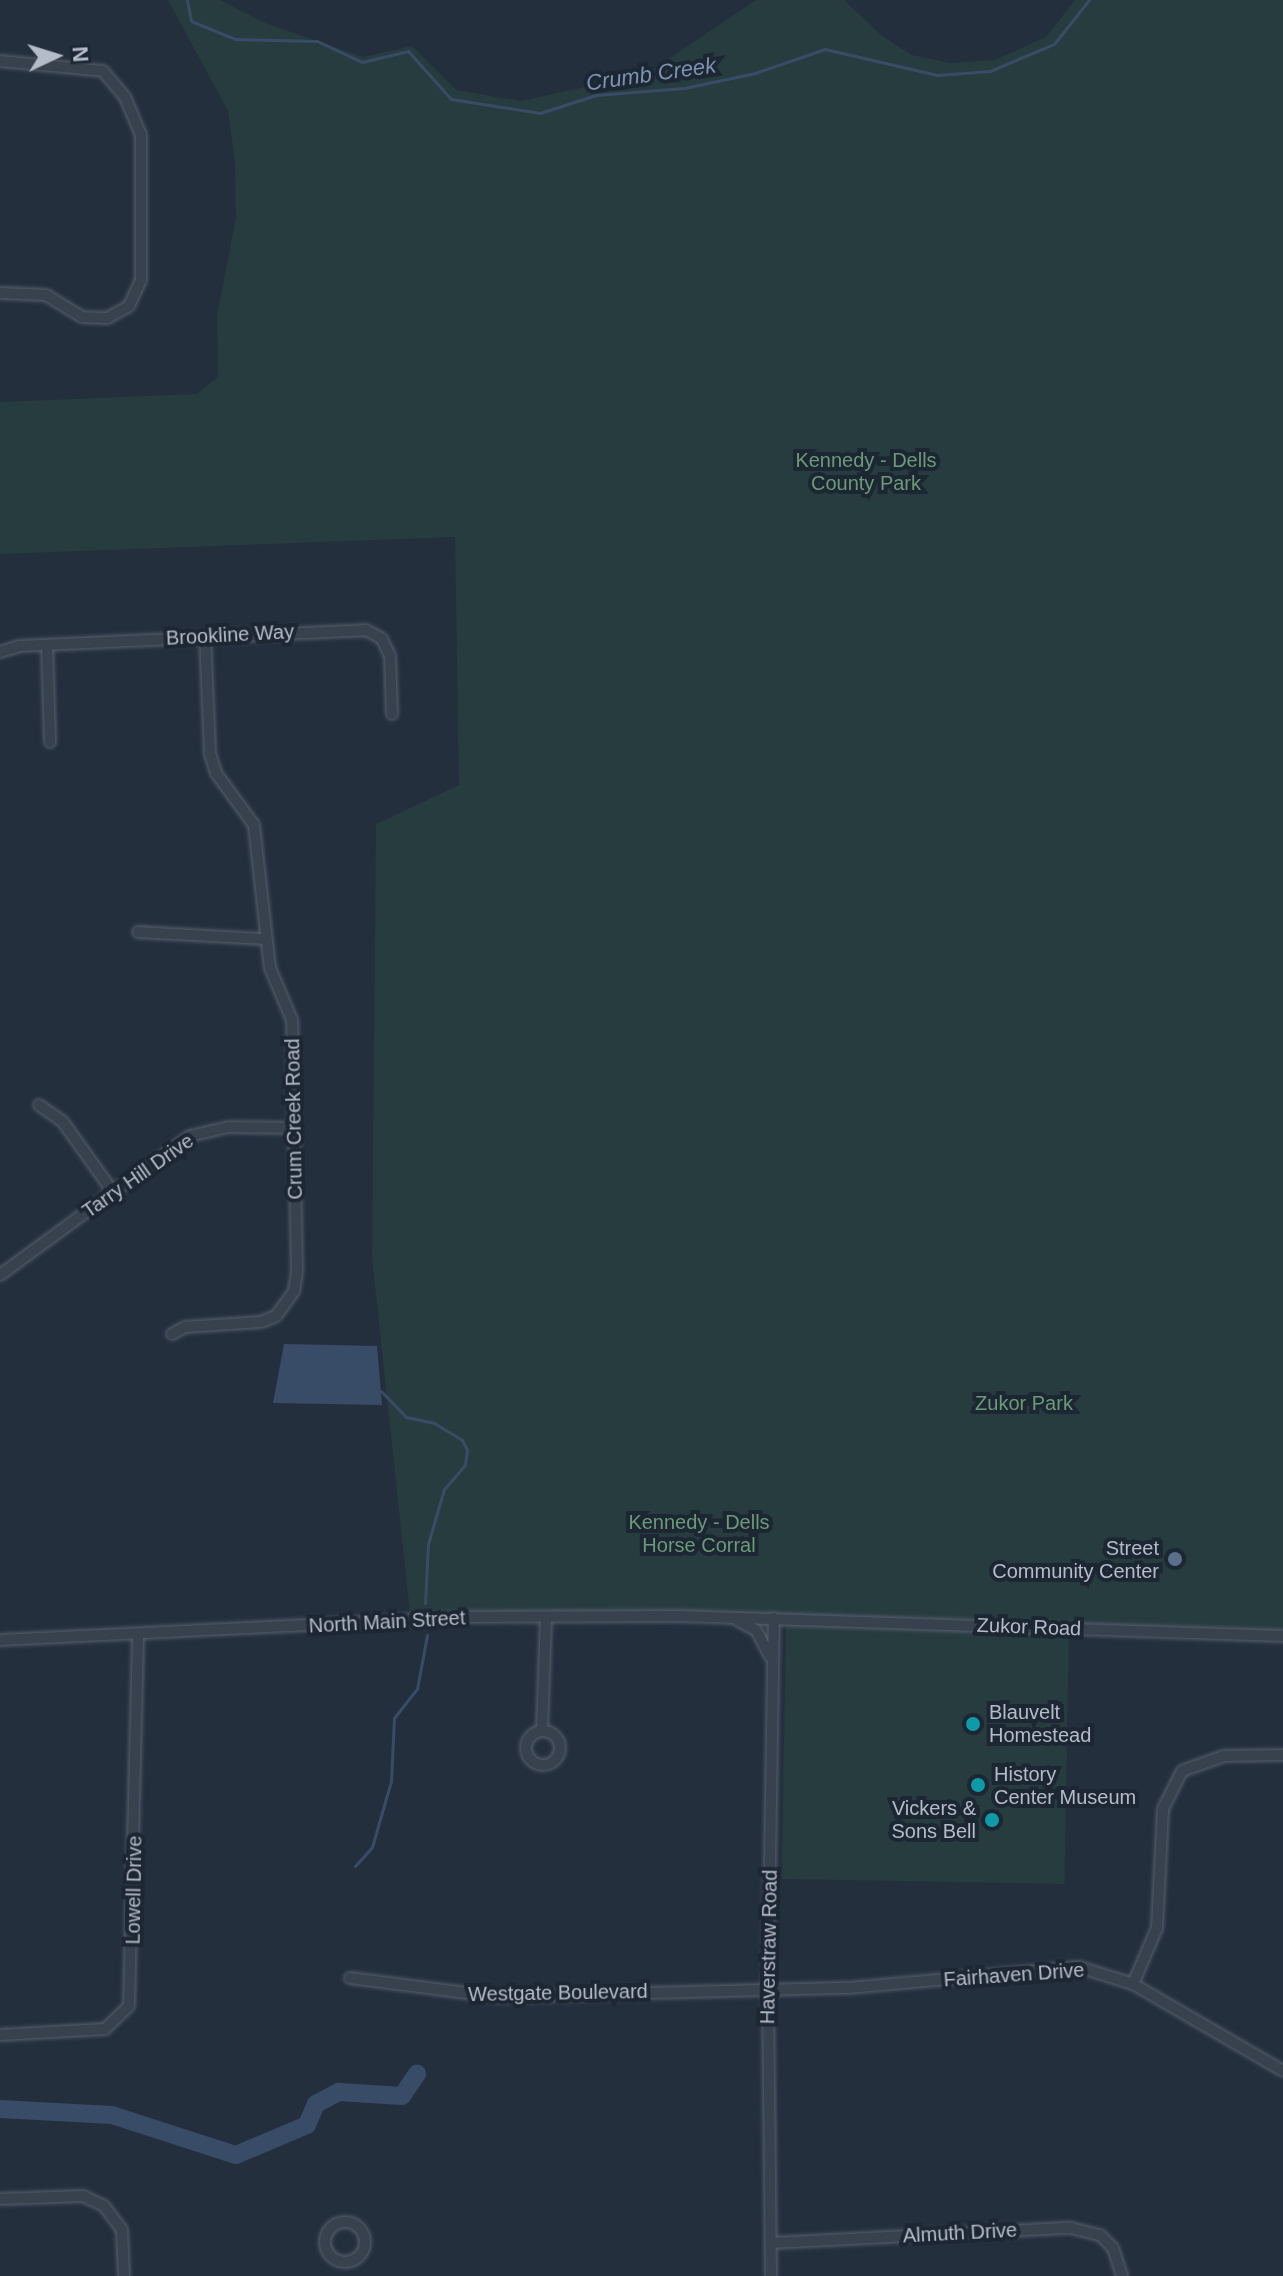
<!DOCTYPE html>
<style>
body{margin:0}
#map{position:relative;width:1283px;height:2276px;overflow:hidden;background:#242f3e;font-family:Helvetica,sans-serif}
div>[style]{position:absolute}
.green>*{inset:0;background:#263c3f;transform-origin:0 0}
.water>*{inset:0;background:#394c67}
.stream>*{height:3px;margin:-1.5px;padding:0 1.5px;transform-origin:1.5px;border-radius:1.5px;background:#394c67}
.river>*{height:18px;margin:-9px;padding:0 9px;transform-origin:9px;border-radius:9px;background:#394c67}
.roads{filter:drop-shadow(0 0 2px #565f6c) drop-shadow(0 0 2px #565f6c)}
.minor>*{height:10px;margin:-5px;padding:0 5px;transform-origin:5px;border-radius:5px;background:#38414e}
.minor>.ring{margin:-5px;padding:0;box-sizing:content-box;background:none;border:10px solid #38414e;border-radius:50%}
.dots>*{width:22px;height:22px;translate:-50% -50%;box-sizing:border-box;border:4px solid #1d2633;border-radius:50%}
span{translate:-50% -50%;white-space:nowrap;text-align:center;line-height:1.15;-webkit-text-stroke:8px #1d2633;paint-order:stroke}
.park-label{font-size:20px;color:#6b9a76}
.street-label{font-size:20px;color:#b4bcc9}
.poi-label{font-size:20px;color:#b4bcc9}
.right{translate:-100% -50%;text-align:right}
.left{translate:0 -50%;text-align:left}
.water-label{font-size:22px;color:#7c92b1;font-style:italic}
.north{position:absolute;left:16px;top:16px;width:80px;height:80px;-webkit-text-stroke:6px #1d2633;paint-order:stroke;rotate:86deg;font-size:22px;font-weight:700;line-height:32px;text-align:center;color:#b4bcc9}
.north::after{content:'';display:block;margin:auto;width:28px;height:36px;background:#b4bcc9;clip-path:polygon(50% 0,100% 100%,50% 72%,0 100%)}
</style>
<div id="map">
<div class="green">
<i style="clip-path:polygon(168px 0,220px 0,265px 23px,363px 57px,412px 46px,456px 90px,521px 101px,648px 73px,756px 0,844px 0,882px 36px,912px 55px,950px 63px,995px 60px,1046px 37px,1075px 0,1283px 0,1283px 1631px,798px 1617px,410px 1613px,372px 1257px,376px 824px,459px 785px,455px 537px,0 554px,0 402px,197px 394px,218px 377px,217px 315px,236px 218px,235px 162px,228px 111px)"></i>
<i style="left:786px;top:1624px;width:283px;height:255px;rotate:1deg"></i>
</div>
<div class="water">
<i style="clip-path:polygon(284px 1344px,377px 1346px,382px 1405px,273px 1403px)"></i>
</div>
<div class="stream">
<i style="left:187px;top:0;width:21px;rotate:79deg"></i>
<i style="left:191px;top:21px;width:48px;rotate:22.2deg"></i>
<i style="left:235px;top:39px;width:82px;rotate:1.4deg"></i>
<i style="left:317px;top:41px;width:50px;rotate:25deg"></i>
<i style="left:362px;top:62px;width:47px;rotate:-13.4deg"></i>
<i style="left:408px;top:51px;width:64px;rotate:48.1deg"></i>
<i style="left:451px;top:99px;width:90px;rotate:8.9deg"></i>
<i style="left:540px;top:113px;width:59px;rotate:-17.8deg"></i>
<i style="left:596px;top:95px;width:88px;rotate:-4.5deg"></i>
<i style="left:684px;top:88px;width:73px;rotate:-11.9deg"></i>
<i style="left:755px;top:73px;width:74px;rotate:-18.9deg"></i>
<i style="left:825px;top:49px;width:115px;rotate:13.1deg"></i>
<i style="left:937px;top:75px;width:53px;rotate:-4.3deg"></i>
<i style="left:990px;top:71px;width:69px;rotate:-22.9deg"></i>
<i style="left:1054px;top:44px;width:56px;rotate:-51.5deg"></i>
<i style="left:381px;top:1391px;width:36px;rotate:46deg"></i>
<i style="left:406px;top:1417px;width:29px;rotate:12deg"></i>
<i style="left:434px;top:1423px;width:33px;rotate:31deg"></i>
<i style="left:462px;top:1440px;width:11px;rotate:63deg"></i>
<i style="left:467px;top:1450px;width:15px;rotate:98deg"></i>
<i style="left:465px;top:1465px;width:32px;rotate:131deg"></i>
<i style="left:444px;top:1489px;width:57px;rotate:106.2deg"></i>
<i style="left:428px;top:1544px;width:59px;rotate:92.9deg"></i>
<i style="left:355px;top:1866px;width:25px;rotate:-48deg"></i>
<i style="left:372px;top:1847px;width:69px;rotate:-73.9deg"></i>
<i style="left:391px;top:1781px;width:63px;rotate:-87.3deg"></i>
<i style="left:394px;top:1718px;width:37px;rotate:-52deg"></i>
<i style="left:417px;top:1689px;width:55px;rotate:-79.5deg"></i>
</div>
<div class="river">
<i style="left:0;top:2109px;width:112px;rotate:3.1deg"></i>
<i style="left:112px;top:2115px;width:130px;rotate:17.9deg"></i>
<i style="left:236px;top:2155px;width:77px;rotate:-22.9deg"></i>
<i style="left:307px;top:2125px;width:23px;rotate:-67deg"></i>
<i style="left:316px;top:2104px;width:26px;rotate:-28deg"></i>
<i style="left:339px;top:2092px;width:63px;rotate:3.6deg"></i>
<i style="left:402px;top:2096px;width:27px;rotate:-56deg"></i>
</div>
<div class="roads">
<div class="minor">
<i style="left:0;top:61px;width:103px;rotate:5.5deg"></i>
<i style="left:103px;top:71px;width:34px;rotate:50deg"></i>
<i style="left:125px;top:97px;width:41px;rotate:67.2deg"></i>
<i style="left:141px;top:135px;width:145px;rotate:90deg"></i>
<i style="left:141px;top:280px;width:29px;rotate:115deg"></i>
<i style="left:129px;top:306px;width:25px;rotate:151deg"></i>
<i style="left:107px;top:318px;width:25px;rotate:-178deg"></i>
<i style="left:82px;top:317px;width:42px;rotate:-148.6deg"></i>
<i style="left:46px;top:295px;width:46px;rotate:-177.5deg"></i>
<i style="left:47px;top:645px;width:97px;rotate:88.2deg"></i>
<i style="left:0;top:652px;width:21px;rotate:-17deg"></i>
<i style="left:20px;top:646px;width:346px;rotate:-2.6deg"></i>
<i style="left:366px;top:630px;width:18px;rotate:29deg"></i>
<i style="left:382px;top:639px;width:19px;rotate:65deg"></i>
<i style="left:390px;top:656px;width:58px;rotate:88deg"></i>
<i style="left:138px;top:932px;width:127px;rotate:3.2deg"></i>
<i style="left:39px;top:1105px;width:29px;rotate:35deg"></i>
<i style="left:63px;top:1122px;width:86px;rotate:54.5deg"></i>
<i style="left:0;top:1275px;width:235px;rotate:-36.2deg"></i>
<i style="left:190px;top:1136px;width:40px;rotate:-13deg"></i>
<i style="left:229px;top:1127px;width:65px;rotate:0.9deg"></i>
<i style="left:172px;top:1334px;width:15px;rotate:-28deg"></i>
<i style="left:185px;top:1327px;width:76px;rotate:-3.8deg"></i>
<i style="left:261px;top:1322px;width:16px;rotate:-22deg"></i>
<i style="left:276px;top:1316px;width:31px;rotate:-54deg"></i>
<i style="left:294px;top:1291px;width:19px;rotate:-81deg"></i>
<i style="left:297px;top:1272px;width:252px;rotate:-91.1deg"></i>
<i style="left:292px;top:1020px;width:56px;rotate:-112.9deg"></i>
<i style="left:270px;top:968px;width:144px;rotate:-96.4deg"></i>
<i style="left:254px;top:825px;width:64px;rotate:-126.2deg"></i>
<i style="left:216px;top:773px;width:21px;rotate:-107deg"></i>
<i style="left:210px;top:753px;width:117px;rotate:-92.4deg"></i>
<i style="left:737px;top:1620px;width:21px;rotate:28deg"></i>
<i style="left:756px;top:1630px;width:30px;rotate:62deg"></i>
<i style="left:0;top:1640px;width:467px;rotate:-2.8deg"></i>
<i style="left:466px;top:1617px;width:213px;rotate:-0.3deg"></i>
<i style="left:679px;top:1616px;width:604px;rotate:1.9deg"></i>
<i class="ring" style="left:526px;top:1731px;width:24px;height:24px"></i>
<i style="left:542px;top:1731px;width:114px;rotate:-88deg"></i>
<i style="left:350px;top:1978px;width:149px;rotate:7.3deg"></i>
<i style="left:498px;top:1997px;width:350px;rotate:-1.5deg"></i>
<i style="left:848px;top:1988px;width:232px;rotate:-5.2deg"></i>
<i style="left:1079px;top:1967px;width:57px;rotate:17.5deg"></i>
<i style="left:1133px;top:1984px;width:173px;rotate:30.1deg"></i>
<i style="left:1133px;top:1984px;width:61px;rotate:-66.8deg"></i>
<i style="left:1157px;top:1928px;width:119px;rotate:-87.1deg"></i>
<i style="left:1163px;top:1809px;width:42px;rotate:-63.4deg"></i>
<i style="left:1182px;top:1771px;width:45px;rotate:-19.7deg"></i>
<i style="left:1224px;top:1756px;width:59px;rotate:-1deg"></i>
<i style="left:0;top:2035px;width:105px;rotate:-3.3deg"></i>
<i style="left:105px;top:2029px;width:33px;rotate:-44deg"></i>
<i style="left:129px;top:2006px;width:372px;rotate:-88.6deg"></i>
<i style="left:0;top:2199px;width:83px;rotate:-2.1deg"></i>
<i style="left:83px;top:2196px;width:23px;rotate:25deg"></i>
<i style="left:104px;top:2206px;width:30px;rotate:53deg"></i>
<i style="left:122px;top:2230px;width:46px;rotate:87.5deg"></i>
<i class="ring" style="left:325px;top:2222px;width:30px;height:30px"></i>
<i style="left:771px;top:2243px;width:300px;rotate:-2.9deg"></i>
<i style="left:1071px;top:2228px;width:30px;rotate:14deg"></i>
<i style="left:1100px;top:2235px;width:18px;rotate:45deg"></i>
<i style="left:1113px;top:2248px;width:29px;rotate:72deg"></i>
<i style="left:771px;top:2276px;width:287px;rotate:-90.6deg"></i>
<i style="left:768px;top:1989px;width:371px;rotate:-89.1deg"></i>
</div>
</div>
<div class="dots">
<i style="left:1175px;top:1559px;background:#5c6f8a"></i>
<i style="left:973px;top:1724px;background:#0f9aa8"></i>
<i style="left:978px;top:1785px;background:#0f9aa8"></i>
<i style="left:992px;top:1820px;background:#0f9aa8"></i>
</div>
<div class="park-label">
<span style="left:866px;top:472px">Kennedy - Dells<br>County Park</span>
<span style="left:1024px;top:1403px">Zukor Park</span>
<span style="left:699px;top:1534px">Kennedy - Dells<br>Horse Corral</span>
</div>
<div class="street-label">
<span style="left:230px;top:635px;rotate:-3deg">Brookline Way</span>
<span style="left:294px;top:1119px;rotate:-91deg">Crum Creek Road</span>
<span style="left:138px;top:1176px;rotate:-35deg">Tarry Hill Drive</span>
<span style="left:387px;top:1622px;rotate:-3deg">North Main Street</span>
<span style="left:1029px;top:1627px;rotate:2deg">Zukor Road</span>
<span style="left:134px;top:1890px;rotate:-89deg">Lowell Drive</span>
<span style="left:769px;top:1947px;rotate:-89deg">Haverstraw Road</span>
<span style="left:1014px;top:1975px;rotate:-4deg">Fairhaven Drive</span>
<span style="left:558px;top:1993px;rotate:-1deg">Westgate Boulevard</span>
<span style="left:960px;top:2233px;rotate:-3deg">Almuth Drive</span>
</div>
<div class="poi-label">
<span class="right" style="left:1159px;top:1560px">Street<br>Community Center</span>
<span class="left" style="left:989px;top:1724px">Blauvelt<br>Homestead</span>
<span class="left" style="left:994px;top:1786px">History<br>Center Museum</span>
<span class="right" style="left:976px;top:1820px">Vickers &amp;<br>Sons Bell</span>
</div>
<div class="water-label">
<span style="left:651px;top:74px;rotate:-8deg">Crumb Creek</span>
</div>
<div class="north">N</div>
</div>
